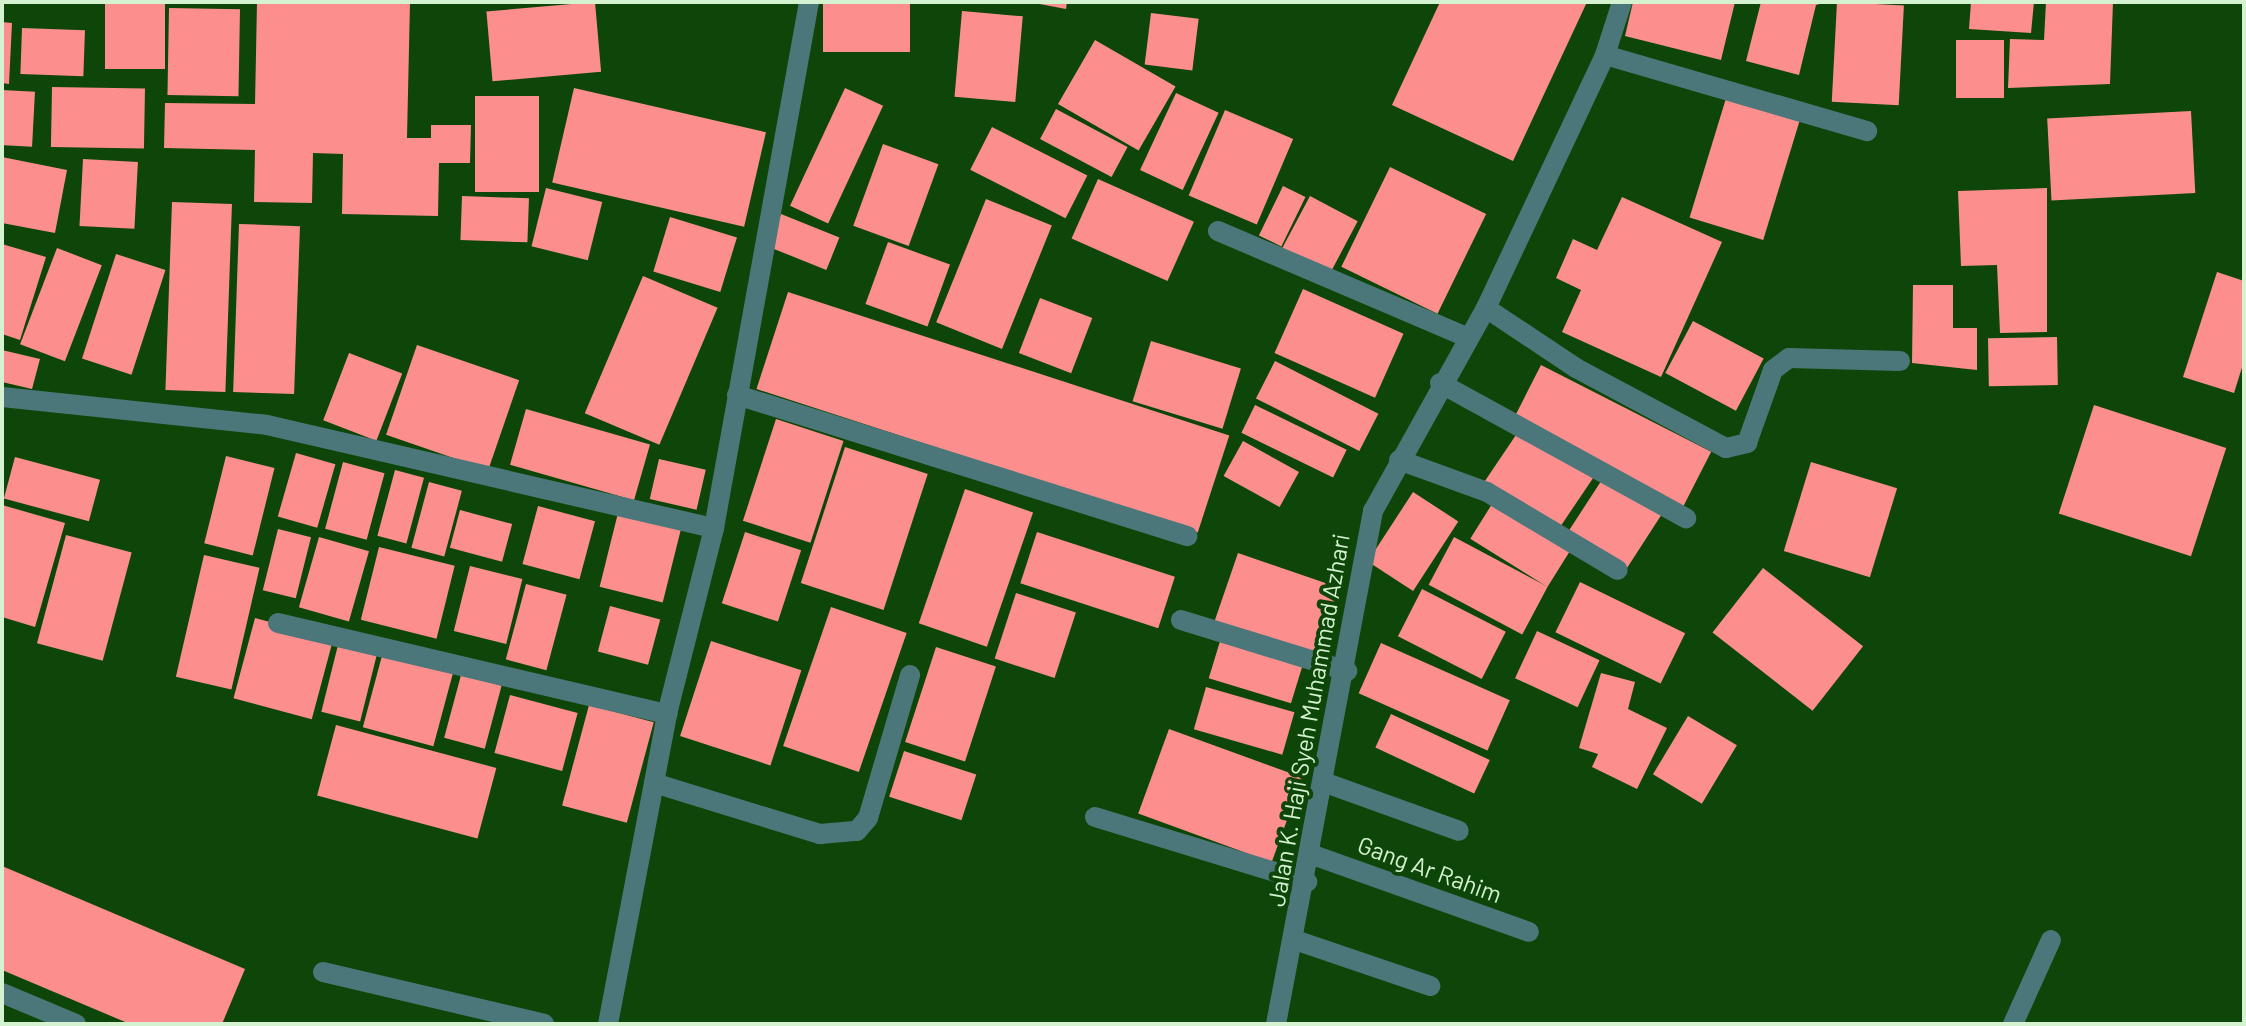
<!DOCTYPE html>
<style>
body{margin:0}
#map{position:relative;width:2246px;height:1026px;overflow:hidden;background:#0d4608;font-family:Barlow,sans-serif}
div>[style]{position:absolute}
.building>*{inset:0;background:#fc8f8d;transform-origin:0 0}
.minor>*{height:20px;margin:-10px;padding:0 10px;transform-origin:10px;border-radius:10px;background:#4b777a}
span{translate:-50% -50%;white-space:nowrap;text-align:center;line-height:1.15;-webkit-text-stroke:8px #0d4608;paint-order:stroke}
.street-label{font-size:24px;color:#d4f1d0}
.frame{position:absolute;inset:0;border:4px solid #d4f1d0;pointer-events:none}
</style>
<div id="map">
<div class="building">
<i style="left:105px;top:2px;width:60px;height:67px"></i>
<i style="clip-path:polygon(257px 2px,410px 2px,407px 138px,431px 138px,431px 125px,471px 125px,470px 163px,439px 163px,438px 216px,342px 214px,343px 154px,313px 153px,312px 203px,254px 202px,255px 150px,164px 148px,165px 103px,255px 104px)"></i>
<i style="left:595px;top:2px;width:70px;height:109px;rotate:85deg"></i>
<i style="left:823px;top:2px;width:87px;height:50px"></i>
<i style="clip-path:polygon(1029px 2px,1067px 2px,1066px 9px)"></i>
<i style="clip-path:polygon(1440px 2px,1587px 2px,1513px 161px,1392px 105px)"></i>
<i style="clip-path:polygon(1633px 2px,1735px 2px,1721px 60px,1625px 36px)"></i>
<i style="clip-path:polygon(1761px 2px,1825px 2px,1816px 5px,1799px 75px,1746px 61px)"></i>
<i style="left:1837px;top:2px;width:67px;height:100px;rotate:3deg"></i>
<i style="clip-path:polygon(1971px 2px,2034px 2px,2031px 33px,1969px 29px)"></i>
<i style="clip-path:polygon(2046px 2px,2113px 2px,2110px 84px,2008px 88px,2010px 39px,2044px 40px)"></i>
<i style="left:169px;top:8px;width:71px;height:87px;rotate:1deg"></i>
<i style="left:962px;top:11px;width:61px;height:86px;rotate:5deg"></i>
<i style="left:1151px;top:13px;width:48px;height:52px;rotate:7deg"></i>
<i style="clip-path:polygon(2px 22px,12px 23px,9px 84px,2px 83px)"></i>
<i style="left:22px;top:28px;width:63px;height:46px;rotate:2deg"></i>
<i style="left:1095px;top:40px;width:93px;height:74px;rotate:30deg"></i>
<i style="left:1956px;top:40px;width:48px;height:58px"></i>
<i style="left:52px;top:87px;width:93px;height:60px;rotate:1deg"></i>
<i style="left:574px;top:88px;width:197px;height:97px;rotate:13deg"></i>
<i style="left:845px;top:88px;width:42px;height:130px;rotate:25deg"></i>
<i style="left:2px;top:90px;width:33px;height:55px;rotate:3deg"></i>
<i style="left:1176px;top:93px;width:47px;height:85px;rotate:25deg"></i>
<i style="left:1727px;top:95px;width:77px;height:128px;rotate:17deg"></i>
<i style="left:475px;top:96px;width:64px;height:96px"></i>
<i style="left:1056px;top:109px;width:81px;height:34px;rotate:28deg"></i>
<i style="left:1225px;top:110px;width:74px;height:93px;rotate:23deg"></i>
<i style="left:2191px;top:111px;width:82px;height:144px;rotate:87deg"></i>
<i style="left:992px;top:127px;width:107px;height:48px;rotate:27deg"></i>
<i style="left:883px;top:144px;width:59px;height:87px;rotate:20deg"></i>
<i style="clip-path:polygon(2px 157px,67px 170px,55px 233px,2px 223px)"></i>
<i style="left:83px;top:159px;width:55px;height:67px;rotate:3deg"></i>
<i style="left:1390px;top:167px;width:107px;height:111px;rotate:26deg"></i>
<i style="left:1098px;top:179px;width:105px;height:65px;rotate:24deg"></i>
<i style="left:1283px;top:186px;width:25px;height:55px;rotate:26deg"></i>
<i style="left:546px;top:188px;width:58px;height:60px;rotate:14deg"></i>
<i style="clip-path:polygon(2047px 188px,2047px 332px,2000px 333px,1997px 265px,1961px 266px,1958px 191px)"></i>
<i style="left:462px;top:196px;width:67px;height:44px;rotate:2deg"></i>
<i style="left:1310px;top:196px;width:54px;height:61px;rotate:28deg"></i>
<i style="clip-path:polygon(1622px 197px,1722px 242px,1661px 377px,1562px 332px,1581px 290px,1556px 278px,1573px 239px,1597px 250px)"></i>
<i style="left:986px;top:199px;width:71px;height:133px;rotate:22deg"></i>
<i style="left:172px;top:202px;width:60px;height:188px;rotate:2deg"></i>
<i style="left:781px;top:214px;width:63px;height:35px;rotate:22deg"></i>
<i style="left:670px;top:217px;width:70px;height:57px;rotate:17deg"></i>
<i style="left:239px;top:224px;width:61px;height:168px;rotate:2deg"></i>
<i style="left:888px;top:242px;width:66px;height:66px;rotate:20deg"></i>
<i style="clip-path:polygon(2px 244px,46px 257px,20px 340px,2px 334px)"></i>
<i style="left:57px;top:248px;width:48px;height:103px;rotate:21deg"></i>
<i style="left:116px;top:254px;width:52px;height:110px;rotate:18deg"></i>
<i style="clip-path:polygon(2217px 272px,2244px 281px,2244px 361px,2234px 393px,2183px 377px)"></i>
<i style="left:643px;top:276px;width:81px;height:149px;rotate:23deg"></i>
<i style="clip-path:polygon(1913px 285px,1953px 285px,1953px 328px,1977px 328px,1977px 370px,1912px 363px)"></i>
<i style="left:1303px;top:289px;width:110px;height:70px;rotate:24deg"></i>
<i style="left:788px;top:292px;width:464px;height:102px;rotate:18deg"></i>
<i style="left:1040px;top:298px;width:56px;height:59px;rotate:21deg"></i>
<i style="left:1693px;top:321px;width:80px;height:59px;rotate:28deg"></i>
<i style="left:2057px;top:337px;width:48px;height:69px;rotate:89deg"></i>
<i style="left:1151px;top:341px;width:94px;height:63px;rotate:17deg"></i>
<i style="left:417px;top:345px;width:108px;height:95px;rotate:19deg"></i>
<i style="clip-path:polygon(2px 350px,40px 359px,32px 389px,2px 382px)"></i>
<i style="left:349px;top:353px;width:57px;height:72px;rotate:21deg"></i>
<i style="left:1275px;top:361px;width:116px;height:42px;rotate:27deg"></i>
<i style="left:1541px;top:365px;width:191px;height:63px;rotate:27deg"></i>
<i style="left:1255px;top:405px;width:102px;height:31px;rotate:26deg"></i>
<i style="left:2094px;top:405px;width:139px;height:114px;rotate:18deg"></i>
<i style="left:526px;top:409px;width:129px;height:58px;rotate:16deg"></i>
<i style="left:776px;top:419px;width:71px;height:107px;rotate:18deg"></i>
<i style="left:1520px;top:429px;width:88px;height:63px;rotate:34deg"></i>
<i style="left:1243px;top:441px;width:64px;height:40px;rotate:29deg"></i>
<i style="left:845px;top:447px;width:87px;height:143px;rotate:18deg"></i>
<i style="left:296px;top:453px;width:41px;height:66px;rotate:16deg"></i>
<i style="left:226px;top:456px;width:50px;height:90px;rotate:14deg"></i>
<i style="left:15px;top:457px;width:88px;height:43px;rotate:15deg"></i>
<i style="left:659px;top:459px;width:48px;height:41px;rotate:13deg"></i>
<i style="left:343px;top:462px;width:43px;height:69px;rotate:15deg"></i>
<i style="left:1811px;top:462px;width:90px;height:93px;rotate:17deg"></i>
<i style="left:395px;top:470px;width:30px;height:68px;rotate:15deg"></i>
<i style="left:1607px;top:472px;width:69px;height:71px;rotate:33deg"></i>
<i style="left:429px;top:482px;width:34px;height:68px;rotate:15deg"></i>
<i style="left:965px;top:489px;width:72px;height:142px;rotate:19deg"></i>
<i style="left:1413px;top:492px;width:54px;height:83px;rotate:33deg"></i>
<i style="left:1492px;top:504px;width:91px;height:41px;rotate:32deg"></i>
<i style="clip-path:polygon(2px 505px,65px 523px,35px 627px,2px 617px)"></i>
<i style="left:538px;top:506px;width:59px;height:60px;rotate:15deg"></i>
<i style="left:460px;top:510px;width:54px;height:39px;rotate:15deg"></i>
<i style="left:618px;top:513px;width:65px;height:76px;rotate:14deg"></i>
<i style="left:278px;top:529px;width:34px;height:63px;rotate:14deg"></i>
<i style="left:745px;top:532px;width:59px;height:75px;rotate:18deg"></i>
<i style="left:1037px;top:532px;width:145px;height:54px;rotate:18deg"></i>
<i style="left:66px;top:535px;width:68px;height:112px;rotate:15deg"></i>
<i style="left:319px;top:537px;width:52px;height:73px;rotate:16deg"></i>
<i style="left:1454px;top:537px;width:106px;height:54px;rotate:28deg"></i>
<i style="left:379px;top:547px;width:78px;height:75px;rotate:14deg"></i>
<i style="left:1238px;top:553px;width:107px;height:75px;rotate:19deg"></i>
<i style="left:204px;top:555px;width:57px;height:125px;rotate:13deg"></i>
<i style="left:470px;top:566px;width:54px;height:67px;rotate:14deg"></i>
<i style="left:1763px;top:568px;width:127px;height:82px;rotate:38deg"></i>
<i style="left:1580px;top:582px;width:117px;height:56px;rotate:26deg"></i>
<i style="left:526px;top:584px;width:42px;height:78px;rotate:15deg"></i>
<i style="left:1422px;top:589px;width:94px;height:53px;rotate:27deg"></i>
<i style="left:1016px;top:593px;width:63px;height:69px;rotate:18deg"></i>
<i style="left:610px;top:606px;width:52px;height:47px;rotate:15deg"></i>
<i style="left:831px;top:607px;width:80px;height:147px;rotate:19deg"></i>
<i style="left:255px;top:618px;width:81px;height:83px;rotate:15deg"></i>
<i style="left:1537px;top:631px;width:69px;height:52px;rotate:25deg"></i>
<i style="left:1221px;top:638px;width:86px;height:42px;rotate:17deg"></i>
<i style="left:339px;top:641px;width:40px;height:73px;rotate:14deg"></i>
<i style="left:711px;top:641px;width:95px;height:100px;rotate:18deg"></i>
<i style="left:1381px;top:643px;width:141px;height:55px;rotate:24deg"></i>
<i style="left:936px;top:647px;width:63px;height:100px;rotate:18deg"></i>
<i style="left:383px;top:652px;width:73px;height:78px;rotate:15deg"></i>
<i style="clip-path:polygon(1601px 673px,1635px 682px,1628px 709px,1667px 728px,1637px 789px,1592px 767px,1598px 754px,1579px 748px)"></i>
<i style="left:461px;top:675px;width:42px;height:65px;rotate:15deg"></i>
<i style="left:1206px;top:687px;width:92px;height:44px;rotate:16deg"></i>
<i style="left:510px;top:695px;width:70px;height:60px;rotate:15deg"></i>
<i style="left:589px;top:705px;width:67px;height:104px;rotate:15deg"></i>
<i style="left:1391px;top:714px;width:109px;height:37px;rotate:25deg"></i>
<i style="left:1688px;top:716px;width:57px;height:68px;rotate:31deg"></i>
<i style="left:336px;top:725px;width:166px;height:73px;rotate:15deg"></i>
<i style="left:1169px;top:729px;width:142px;height:90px;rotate:20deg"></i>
<i style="left:904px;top:751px;width:76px;height:48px;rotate:18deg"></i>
<i style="clip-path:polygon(2px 866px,245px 969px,222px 1024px,130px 1024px,2px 970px)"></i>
</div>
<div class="minor">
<i style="left:1605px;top:55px;width:273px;rotate:16.2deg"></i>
<i style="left:1218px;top:231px;width:271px;rotate:23.1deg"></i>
<i style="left:1486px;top:308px;width:108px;rotate:33.7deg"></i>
<i style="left:1576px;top:368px;width:170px;rotate:28.1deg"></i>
<i style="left:1726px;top:448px;width:22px;rotate:-13deg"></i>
<i style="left:1747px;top:443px;width:77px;rotate:-70.4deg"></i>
<i style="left:1773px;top:370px;width:20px;rotate:-37deg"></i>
<i style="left:1789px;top:358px;width:111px;rotate:1.5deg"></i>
<i style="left:1440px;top:383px;width:281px;rotate:28.8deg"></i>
<i style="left:737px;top:395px;width:472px;rotate:17.4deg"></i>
<i style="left:2px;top:397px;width:266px;rotate:6deg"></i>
<i style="left:267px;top:425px;width:459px;rotate:13deg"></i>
<i style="left:1399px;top:460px;width:94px;rotate:20deg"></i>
<i style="left:1487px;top:492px;width:152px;rotate:30.8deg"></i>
<i style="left:1181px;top:620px;width:174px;rotate:17.1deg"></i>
<i style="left:278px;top:623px;width:400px;rotate:13.2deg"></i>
<i style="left:654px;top:783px;width:174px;rotate:17.1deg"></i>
<i style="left:820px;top:834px;width:37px;rotate:-5deg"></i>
<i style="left:857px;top:831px;width:17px;rotate:-50deg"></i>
<i style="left:868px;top:818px;width:149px;rotate:-73.6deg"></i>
<i style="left:1326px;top:783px;width:141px;rotate:19.8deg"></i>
<i style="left:1095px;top:817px;width:222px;rotate:17deg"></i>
<i style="left:1313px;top:855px;width:229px;rotate:19.6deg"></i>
<i style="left:1295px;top:940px;width:143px;rotate:18.8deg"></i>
<i style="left:323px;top:972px;width:227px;rotate:13.2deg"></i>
<i style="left:2px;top:993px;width:80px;rotate:22.7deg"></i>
<i style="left:608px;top:1024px;width:316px;rotate:-79.2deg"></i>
<i style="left:667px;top:714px;width:192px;rotate:-75.8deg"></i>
<i style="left:714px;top:528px;width:535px;rotate:-79.76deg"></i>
<i style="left:1276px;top:1024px;width:522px;rotate:-79.29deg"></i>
<i style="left:1373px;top:511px;width:232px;rotate:-60.9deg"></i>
<i style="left:1486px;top:308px;width:280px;rotate:-64.8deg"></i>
<i style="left:1605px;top:55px;width:56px;rotate:-72.2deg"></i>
<i style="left:2013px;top:1024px;width:92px;rotate:-65.7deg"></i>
</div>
<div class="street-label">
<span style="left:1308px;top:720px;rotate:-80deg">Jalan K. Haji Syeh Muhammad Azhari</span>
<span style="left:1430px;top:869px;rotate:20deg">Gang Ar Rahim</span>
</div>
<div class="frame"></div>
</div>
